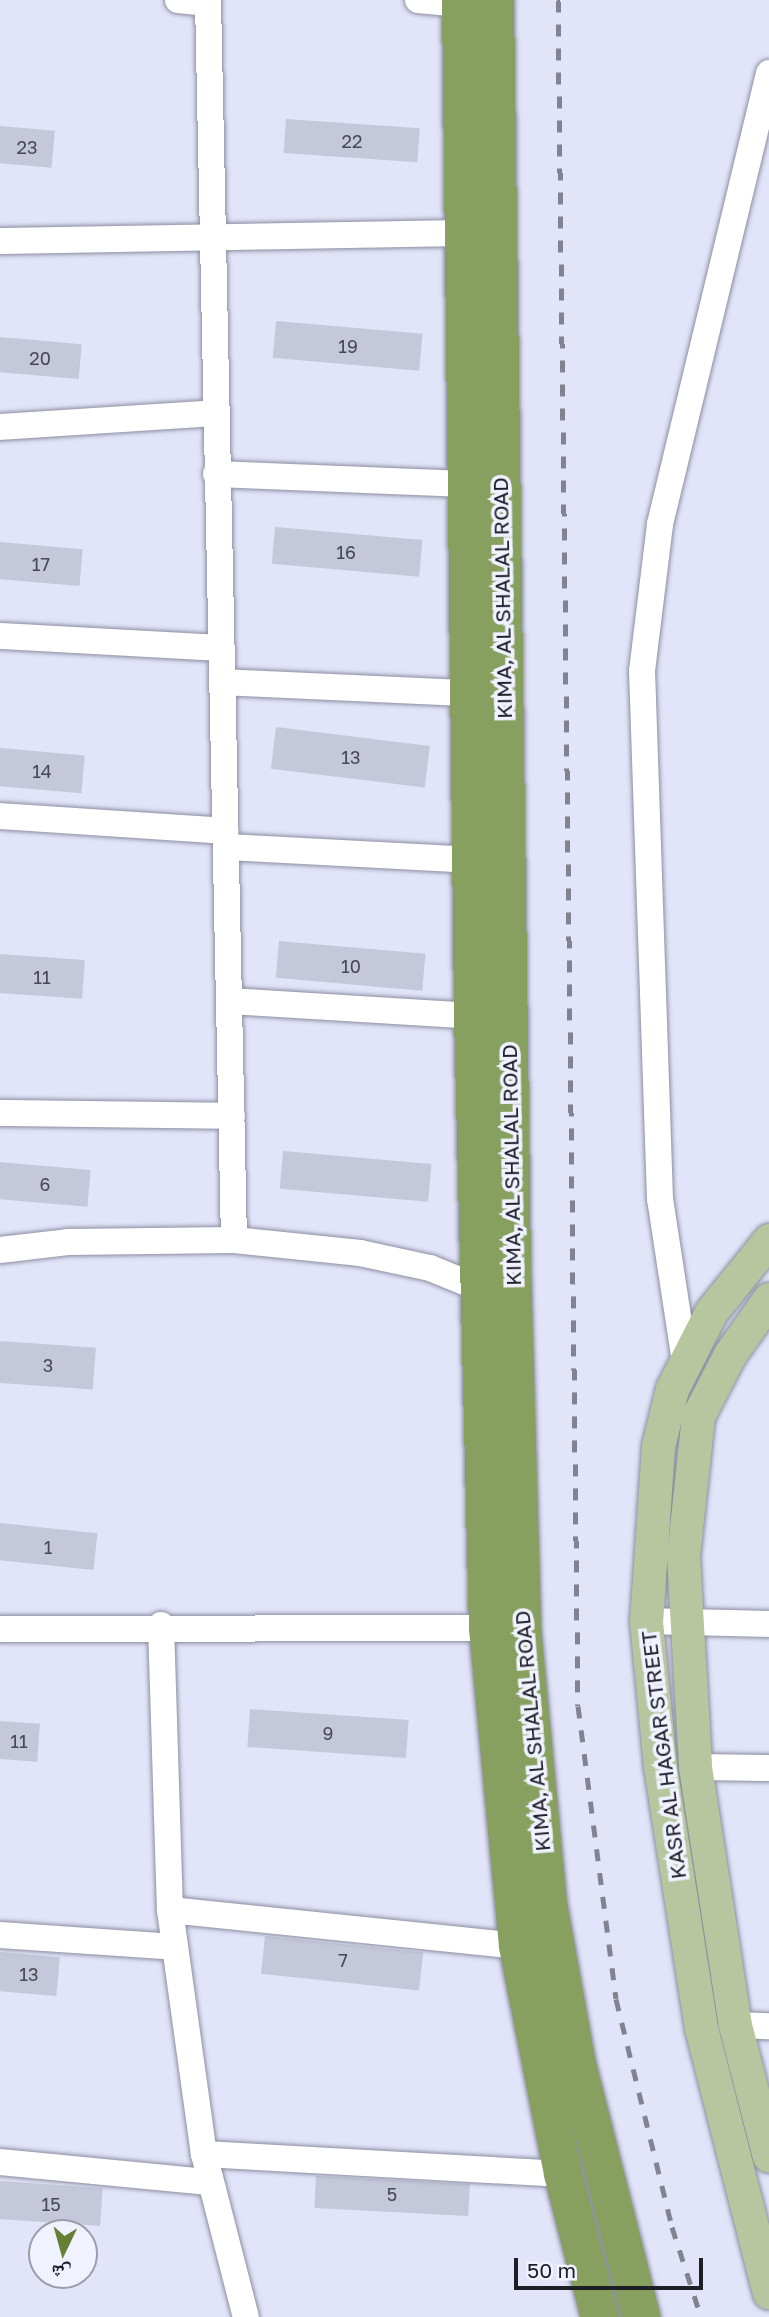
<!DOCTYPE html>
<meta charset="utf-8">
<style>
body{margin:0}
#map{position:relative;width:769px;height:2317px;overflow:hidden;background:#e2e4f9;font-family:"Golos Text","Noto Naskh Arabic",sans-serif}
div>[style]{position:absolute}
.building>*{inset:0;background:#c5c7db;transform-origin:0 0}
.roads{filter:drop-shadow(0 0 2px #8c8ea1) drop-shadow(0 0 2px #8c8ea1)}
.minor>*{height:26px;margin:-13px;padding:0 13px;transform-origin:13px;border-radius:13px;background:#fff}
.major>*{height:33px;margin:-16.5px;padding:0 16.5px;transform-origin:16.5px;border-radius:16.5px;background:#b7c69f}
.highway>*{height:38px;margin:-19px;padding:0 19px;transform-origin:19px;border-radius:19px;background:#87a05f}
.rail>*{height:5px;margin-top:-2.5px;transform-origin:0;background:repeating-linear-gradient(90deg,#828392 0 12px,transparent 0 24px)}
span{translate:-50% -50%;white-space:nowrap;text-align:center;line-height:1.15;-webkit-text-stroke:7px #f0f2ff;paint-order:stroke}
.number-label{font-size:18px;color:#474853}
.number-label span{-webkit-text-stroke-width:0}
.street-label{font-size:21px;color:#1d1e26}
.north{position:absolute;left:28px;top:2219px;width:70px;height:70px;box-sizing:border-box;background:#f0f2ff;border:2px solid #9c9da8;border-radius:50%;rotate:185deg;font-size:19px;font-weight:700;line-height:28px;text-align:center;color:#1d1e26}
.north::after{content:'';display:block;margin:auto;width:24px;height:32px;background:#657f33;clip-path:polygon(50% 0,100% 100%,50% 72%,0 100%)}
.scale{position:absolute;left:514px;top:2258px;width:189px;height:32px;box-sizing:border-box;border:4px solid #1d1e26;border-top:0;padding-left:9px;font-size:21px;line-height:24px;white-space:nowrap;color:#1d1e26;-webkit-text-stroke:5px #f0f2ff;paint-order:stroke}
</style>
<div id="map">
<div class="building">
<i style="left:286px;top:119px;width:134px;height:34px;rotate:4deg"></i>
<i style="left:0;top:126px;width:55px;height:37px;rotate:5deg"></i>
<i style="left:276px;top:321px;width:147px;height:37px;rotate:5deg"></i>
<i style="left:0;top:337px;width:82px;height:35px;rotate:5deg"></i>
<i style="left:275px;top:527px;width:148px;height:37px;rotate:5deg"></i>
<i style="left:0;top:542px;width:83px;height:37px;rotate:5deg"></i>
<i style="left:276px;top:727px;width:155px;height:42px;rotate:7deg"></i>
<i style="left:0;top:748px;width:85px;height:38px;rotate:5deg"></i>
<i style="left:279px;top:941px;width:147px;height:37px;rotate:5deg"></i>
<i style="left:0;top:954px;width:85px;height:39px;rotate:4deg"></i>
<i style="left:283px;top:1151px;width:149px;height:38px;rotate:5deg"></i>
<i style="left:0;top:1162px;width:91px;height:37px;rotate:5deg"></i>
<i style="left:0;top:1341px;width:96px;height:42px;rotate:4deg"></i>
<i style="left:0;top:1523px;width:98px;height:37px;rotate:6deg"></i>
<i style="left:250px;top:1709px;width:159px;height:38px;rotate:4deg"></i>
<i style="left:0;top:1721px;width:40px;height:38px;rotate:4deg"></i>
<i style="left:265px;top:1936px;width:159px;height:38px;rotate:6deg"></i>
<i style="left:0;top:1952px;width:60px;height:39px;rotate:5deg"></i>
<i style="left:316px;top:2176px;width:154px;height:32px;rotate:3deg"></i>
<i style="left:0;top:2181px;width:103px;height:38px;rotate:4deg"></i>
</div>
<div class="roads">
<div class="minor">
<i style="left:178px;top:0;width:30px;rotate:6deg"></i>
<i style="left:208px;top:0;width:1240px;rotate:88.8deg"></i>
<i style="left:418px;top:0;width:43px;rotate:5.3deg"></i>
<i style="left:0;top:241px;width:464px;rotate:-1deg"></i>
<i style="left:0;top:427px;width:214px;rotate:-3.7deg"></i>
<i style="left:216px;top:474px;width:249px;rotate:2.3deg"></i>
<i style="left:0;top:636px;width:222px;rotate:3.1deg"></i>
<i style="left:222px;top:682px;width:246px;rotate:2.6deg"></i>
<i style="left:0;top:816px;width:226px;rotate:3.8deg"></i>
<i style="left:226px;top:847px;width:245px;rotate:3deg"></i>
<i style="left:230px;top:1001px;width:243px;rotate:3.5deg"></i>
<i style="left:0;top:1113px;width:232px;rotate:0.7deg"></i>
<i style="left:0;top:1250px;width:68px;rotate:-6.7deg"></i>
<i style="left:68px;top:1242px;width:166px;rotate:-0.7deg"></i>
<i style="left:234px;top:1240px;width:127px;rotate:5.9deg"></i>
<i style="left:360px;top:1253px;width:72px;rotate:12.1deg"></i>
<i style="left:430px;top:1268px;width:53px;rotate:22.2deg"></i>
<i style="left:685px;top:1362px;width:165px;rotate:-98.7deg"></i>
<i style="left:660px;top:1199px;width:528px;rotate:-91.95deg"></i>
<i style="left:642px;top:671px;width:148px;rotate:-83deg"></i>
<i style="left:660px;top:524px;width:464px;rotate:-76.4deg"></i>
<i style="left:646px;top:1621px;width:123px;rotate:1.4deg"></i>
<i style="left:161px;top:1625px;width:285px;rotate:88.2deg"></i>
<i style="left:170px;top:1910px;width:246px;rotate:82.1deg"></i>
<i style="left:204px;top:2154px;width:168px;rotate:75.6deg"></i>
<i style="left:0;top:1629px;width:503px;rotate:-0.11deg"></i>
<i style="left:695px;top:1767px;width:74px;rotate:0.8deg"></i>
<i style="left:170px;top:1910px;width:350px;rotate:5.9deg"></i>
<i style="left:0;top:1935px;width:175px;rotate:3.9deg"></i>
<i style="left:735px;top:2025px;width:34px;rotate:2deg"></i>
<i style="left:204px;top:2154px;width:360px;rotate:3.2deg"></i>
<i style="left:0;top:2162px;width:210px;rotate:5.5deg"></i>
</div>
<div class="major">
<i style="left:769px;top:1240px;width:92px;rotate:128.9deg"></i>
<i style="left:711px;top:1312px;width:86px;rotate:116.9deg"></i>
<i style="left:672px;top:1389px;width:59px;rotate:103.8deg"></i>
<i style="left:658px;top:1446px;width:175px;rotate:93.9deg"></i>
<i style="left:646px;top:1621px;width:146px;rotate:84.5deg"></i>
<i style="left:660px;top:1766px;width:265px;rotate:81.1deg"></i>
<i style="left:701px;top:2028px;width:273px;rotate:75.6deg"></i>
<i style="left:769px;top:1299px;width:67px;rotate:125.3deg"></i>
<i style="left:730px;top:1354px;width:70px;rotate:117.3deg"></i>
<i style="left:698px;top:1416px;width:141px;rotate:96.1deg"></i>
<i style="left:683px;top:1556px;width:211px;rotate:86.7deg"></i>
<i style="left:695px;top:1767px;width:261px;rotate:81.2deg"></i>
<i style="left:735px;top:2025px;width:135px;rotate:75.5deg"></i>
</div>
<div class="highway">
<i style="left:461px;top:0;width:1016px;rotate:89.32deg"></i>
<i style="left:473px;top:1016px;width:612px;rotate:88.6deg"></i>
<i style="left:488px;top:1628px;width:319px;rotate:84.6deg"></i>
<i style="left:518px;top:1946px;width:232px;rotate:78.8deg"></i>
<i style="left:563px;top:2174px;width:148px;rotate:75.5deg"></i>
<i style="left:495px;top:0;width:1267px;rotate:89.23deg"></i>
<i style="left:512px;top:1267px;width:362px;rotate:88.4deg"></i>
<i style="left:522px;top:1629px;width:276px;rotate:84.6deg"></i>
<i style="left:548px;top:1904px;width:164px;rotate:79.8deg"></i>
<i style="left:577px;top:2065px;width:260px;rotate:75.7deg"></i>
</div>
</div>
<div class="rail">
<i style="left:558px;top:0;width:1706px;rotate:89.33deg"></i>
<i style="left:578px;top:1706px;width:295px;rotate:82.6deg"></i>
<i style="left:616px;top:1999px;width:235px;rotate:76.2deg"></i>
<i style="left:672px;top:2227px;width:95px;rotate:72.1deg"></i>
</div>
<div class="number-label">
<span style="left:352px;top:141px">22</span>
<span style="left:27px;top:147px">23</span>
<span style="left:348px;top:346px">19</span>
<span style="left:40px;top:358px">20</span>
<span style="left:346px;top:552px">16</span>
<span style="left:41px;top:564px">17</span>
<span style="left:351px;top:757px">13</span>
<span style="left:42px;top:771px">14</span>
<span style="left:351px;top:966px">10</span>
<span style="left:42px;top:977px">11</span>
<span style="left:45px;top:1184px">6</span>
<span style="left:48px;top:1365px">3</span>
<span style="left:48px;top:1547px">1</span>
<span style="left:328px;top:1733px">9</span>
<span style="left:19px;top:1741px">11</span>
<span style="left:343px;top:1960px">7</span>
<span style="left:29px;top:1974px">13</span>
<span style="left:392px;top:2194px">5</span>
<span style="left:51px;top:2204px">15</span>
</div>
<div class="street-label">
<span style="left:502px;top:598px;rotate:-91deg">KIMA, AL SHALAL ROAD</span>
<span style="left:511px;top:1165px;rotate:-91deg">KIMA, AL SHALAL ROAD</span>
<span style="left:532px;top:1731px;rotate:-95deg">KIMA, AL SHALAL ROAD</span>
<span style="left:663px;top:1755px;rotate:-97deg">KASR AL HAGAR STREET</span>
</div>
<div class="north">ش</div>
<div class="scale">50 m</div>
</div>
